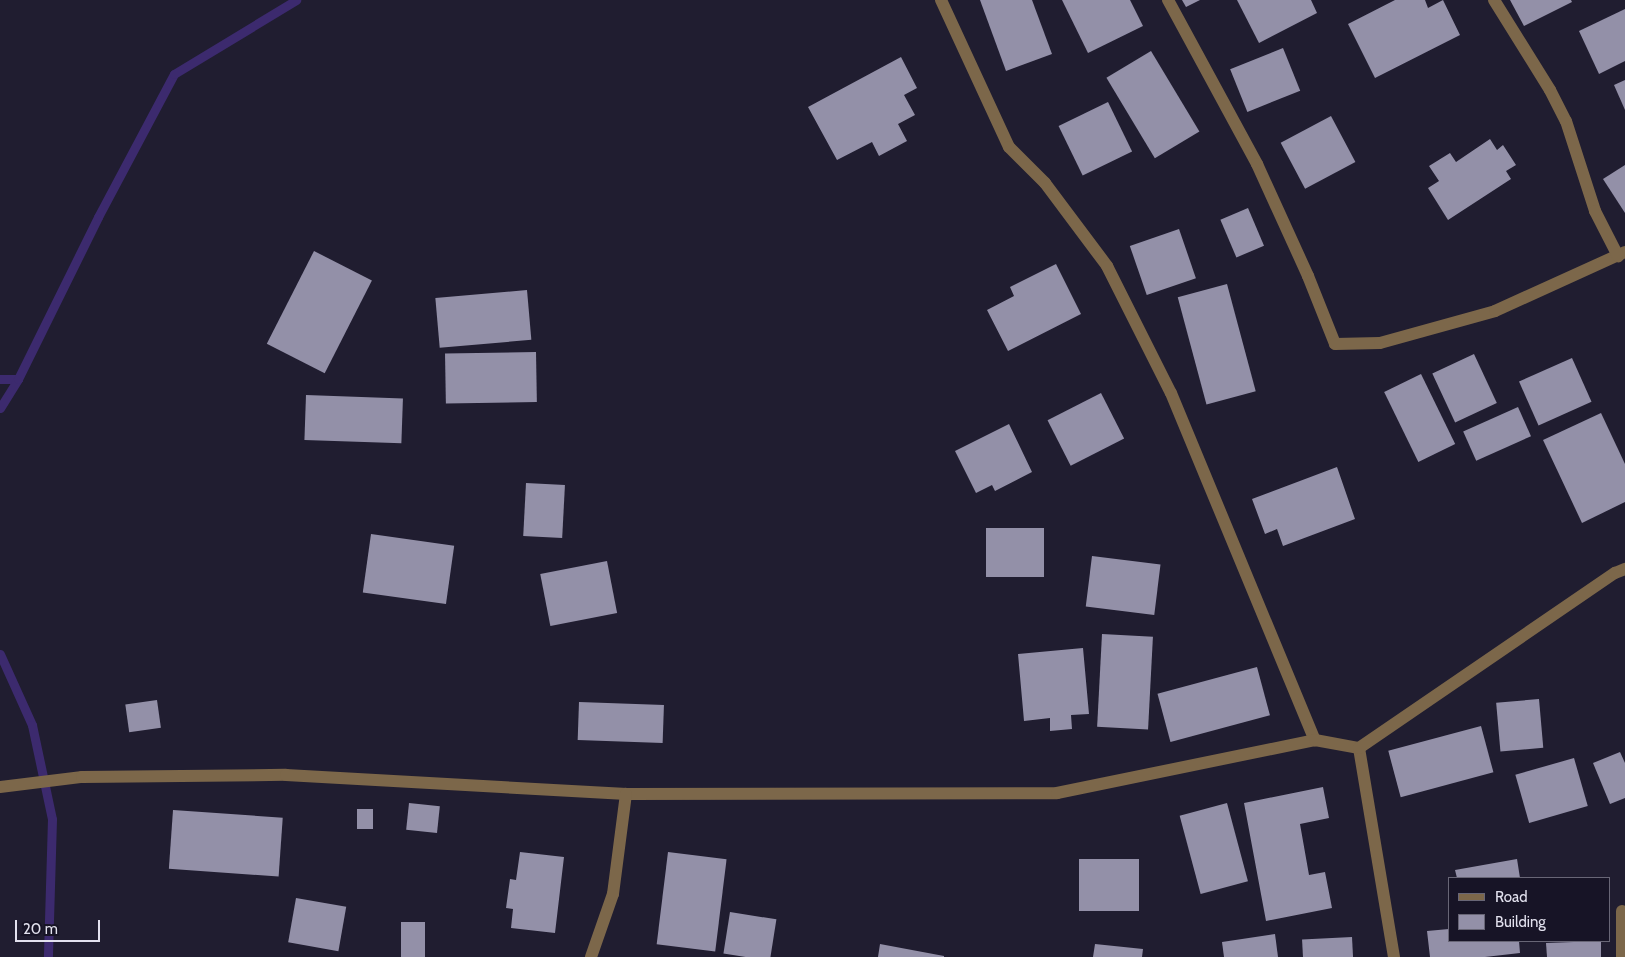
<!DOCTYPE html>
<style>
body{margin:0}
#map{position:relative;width:1625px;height:957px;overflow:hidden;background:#201d30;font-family:Cabin,sans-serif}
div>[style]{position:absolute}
.stream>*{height:9px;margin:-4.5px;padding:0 4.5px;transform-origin:4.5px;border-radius:4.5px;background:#3c2a6e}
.building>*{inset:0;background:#9390a8;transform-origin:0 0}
.minor>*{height:12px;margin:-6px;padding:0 6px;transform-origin:6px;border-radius:6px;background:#7c674a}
span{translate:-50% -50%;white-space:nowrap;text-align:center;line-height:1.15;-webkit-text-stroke:5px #171426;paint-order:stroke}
.legend{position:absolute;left:1448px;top:877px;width:162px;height:65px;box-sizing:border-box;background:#171426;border:1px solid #686676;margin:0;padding:6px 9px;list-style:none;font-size:15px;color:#e2e1ee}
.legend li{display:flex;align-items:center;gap:10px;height:25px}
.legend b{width:25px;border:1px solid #686676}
.scale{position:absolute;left:15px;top:920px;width:85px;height:22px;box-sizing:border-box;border:2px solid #e2e1ee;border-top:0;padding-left:6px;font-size:15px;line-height:18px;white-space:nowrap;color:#e2e1ee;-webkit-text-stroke:4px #171426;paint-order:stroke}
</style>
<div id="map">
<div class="stream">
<i style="left:0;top:379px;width:18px"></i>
<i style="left:0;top:408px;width:34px;rotate:-58deg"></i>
<i style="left:18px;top:379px;width:181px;rotate:-63.7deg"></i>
<i style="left:98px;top:217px;width:162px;rotate:-62deg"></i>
<i style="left:174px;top:74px;width:143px;rotate:-31.2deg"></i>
<i style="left:0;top:654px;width:78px;rotate:65.7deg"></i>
<i style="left:32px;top:725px;width:96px;rotate:78deg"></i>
<i style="left:52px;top:819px;width:138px;rotate:91.7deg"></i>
</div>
<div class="building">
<i style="clip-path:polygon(980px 0,1032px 0,1052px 54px,1006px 71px)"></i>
<i style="clip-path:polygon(1062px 0,1130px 0,1143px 26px,1088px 53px)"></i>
<i style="clip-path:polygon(1182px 0,1200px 0,1186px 7px)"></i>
<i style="clip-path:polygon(1237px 0,1311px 0,1317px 13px,1259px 43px)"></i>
<i style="clip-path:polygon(1395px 0,1425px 0,1428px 8px,1443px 0,1460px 35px,1375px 78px,1348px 24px)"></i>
<i style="clip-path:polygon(1510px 0,1571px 0,1572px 2px,1524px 26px)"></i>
<i style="clip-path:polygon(1625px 9px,1625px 61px,1599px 74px,1579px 31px)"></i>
<i style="left:1283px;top:48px;width:46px;height:57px;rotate:68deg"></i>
<i style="left:1151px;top:51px;width:94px;height:52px;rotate:59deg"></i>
<i style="clip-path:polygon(901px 57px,917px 88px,904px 95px,915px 115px,898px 124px,907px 141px,879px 156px,872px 142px,837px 160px,808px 107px)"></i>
<i style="clip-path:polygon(1625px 80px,1625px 110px,1614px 85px)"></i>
<i style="left:1108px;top:102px;width:55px;height:55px;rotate:64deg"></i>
<i style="left:1331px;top:116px;width:52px;height:57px;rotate:62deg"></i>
<i style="clip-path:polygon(1490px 139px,1497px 150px,1503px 145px,1516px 165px,1506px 171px,1511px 179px,1448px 220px,1428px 188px,1439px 181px,1429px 166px,1450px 153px,1456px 162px)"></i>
<i style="clip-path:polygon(1625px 165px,1625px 213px,1603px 179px)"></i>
<i style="left:1248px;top:208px;width:41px;height:30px;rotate:67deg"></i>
<i style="left:1179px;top:229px;width:52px;height:52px;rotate:71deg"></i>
<i style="left:314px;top:251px;width:65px;height:104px;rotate:27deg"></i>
<i style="clip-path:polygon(1056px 264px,1081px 314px,1008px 351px,987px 310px,1014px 296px,1010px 287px)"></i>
<i style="left:1227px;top:284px;width:111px;height:51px;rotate:75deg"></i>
<i style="left:527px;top:290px;width:50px;height:92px;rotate:85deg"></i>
<i style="left:536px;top:352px;width:50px;height:91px;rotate:89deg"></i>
<i style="left:1474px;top:354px;width:54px;height:46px;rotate:65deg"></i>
<i style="left:1572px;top:358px;width:48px;height:58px;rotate:66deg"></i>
<i style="left:1421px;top:374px;width:78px;height:41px;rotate:64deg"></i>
<i style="left:1101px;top:393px;width:51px;height:60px;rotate:63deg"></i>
<i style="left:306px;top:395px;width:97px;height:45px;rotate:2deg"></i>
<i style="left:1518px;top:407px;width:32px;height:60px;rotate:66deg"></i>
<i style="clip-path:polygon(1601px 413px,1625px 464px,1625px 502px,1582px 523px,1543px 440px)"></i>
<i style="clip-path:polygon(1009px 424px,1032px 472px,995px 491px,992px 485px,976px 493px,955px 451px)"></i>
<i style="clip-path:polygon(1337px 467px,1355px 519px,1283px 546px,1277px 529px,1265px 534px,1252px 499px)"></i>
<i style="left:526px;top:483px;width:39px;height:53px;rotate:3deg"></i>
<i style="left:986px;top:528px;width:58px;height:49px"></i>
<i style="left:371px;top:534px;width:84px;height:59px;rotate:8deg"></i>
<i style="left:1092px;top:556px;width:69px;height:51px;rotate:7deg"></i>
<i style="left:607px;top:561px;width:53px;height:68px;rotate:79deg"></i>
<i style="left:1102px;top:634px;width:51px;height:93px;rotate:3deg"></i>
<i style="clip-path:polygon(1083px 648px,1089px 714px,1071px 715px,1072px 729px,1050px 731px,1050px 718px,1024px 721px,1018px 654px)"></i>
<i style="left:1257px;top:667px;width:50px;height:103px;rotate:75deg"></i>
<i style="left:1539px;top:699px;width:49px;height:43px;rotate:85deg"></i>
<i style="left:157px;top:700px;width:28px;height:32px;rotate:82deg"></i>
<i style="left:579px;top:702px;width:85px;height:38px;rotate:2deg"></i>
<i style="left:1481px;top:726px;width:48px;height:96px;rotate:75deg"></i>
<i style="clip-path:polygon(1620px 752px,1625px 763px,1625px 798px,1610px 804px,1593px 763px)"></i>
<i style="left:1574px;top:758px;width:50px;height:61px;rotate:74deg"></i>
<i style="clip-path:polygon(1323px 787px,1329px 818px,1300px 824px,1309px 875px,1325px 872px,1332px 908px,1266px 921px,1244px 803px)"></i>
<i style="left:409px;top:803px;width:31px;height:27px;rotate:6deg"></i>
<i style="left:1227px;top:803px;width:81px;height:49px;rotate:75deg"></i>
<i style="left:357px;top:809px;width:16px;height:20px"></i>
<i style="left:173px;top:810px;width:110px;height:59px;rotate:4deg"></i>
<i style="clip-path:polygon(520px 852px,564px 857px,555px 933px,511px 928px,513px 909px,506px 908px,510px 879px,516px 880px)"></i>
<i style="left:668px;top:852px;width:59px;height:93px;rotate:7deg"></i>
<i style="left:1079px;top:859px;width:60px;height:52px"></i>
<i style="clip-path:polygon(1517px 859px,1520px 878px,1457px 878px,1455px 870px)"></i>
<i style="left:296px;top:898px;width:51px;height:45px;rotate:10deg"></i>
<i style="left:730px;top:912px;width:47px;height:42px;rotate:9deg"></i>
<i style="left:401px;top:922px;width:24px;height:35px"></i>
<i style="clip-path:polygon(1449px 929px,1449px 941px,1519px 941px,1520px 953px,1485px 957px,1430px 957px,1427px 931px)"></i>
<i style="clip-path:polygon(1275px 934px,1278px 957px,1224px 957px,1222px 942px)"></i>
<i style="left:1352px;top:937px;width:20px;height:50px;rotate:87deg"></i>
<i style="clip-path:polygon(1601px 941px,1601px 957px,1547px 957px,1546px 943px)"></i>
<i style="clip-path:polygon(880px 944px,944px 956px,944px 957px,878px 957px)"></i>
<i style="clip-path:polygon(1095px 944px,1143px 949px,1142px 957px,1093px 957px)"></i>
</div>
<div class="minor">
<i style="left:941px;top:0;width:162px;rotate:65.2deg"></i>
<i style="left:1009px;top:147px;width:51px;rotate:45deg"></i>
<i style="left:1045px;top:183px;width:104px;rotate:53.2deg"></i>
<i style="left:1107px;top:266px;width:142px;rotate:63.3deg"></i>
<i style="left:1171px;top:393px;width:376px;rotate:67.5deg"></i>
<i style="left:1168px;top:0;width:187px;rotate:61.5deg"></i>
<i style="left:1257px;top:164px;width:123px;rotate:65.5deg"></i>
<i style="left:1308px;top:276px;width:73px;rotate:68.3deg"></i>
<i style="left:1335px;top:344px;width:45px;rotate:-1.3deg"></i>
<i style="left:1380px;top:343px;width:119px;rotate:-15.5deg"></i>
<i style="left:1495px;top:311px;width:143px;rotate:-24.4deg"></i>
<i style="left:1494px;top:0;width:106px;rotate:58.1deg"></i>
<i style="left:1550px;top:90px;width:35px;rotate:63deg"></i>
<i style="left:1566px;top:121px;width:95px;rotate:72.1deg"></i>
<i style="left:1595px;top:211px;width:51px;rotate:62.9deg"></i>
<i style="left:1359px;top:748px;width:212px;rotate:80.5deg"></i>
<i style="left:0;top:787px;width:83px;rotate:-7deg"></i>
<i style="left:82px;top:777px;width:204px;rotate:-0.6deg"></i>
<i style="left:286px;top:775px;width:341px;rotate:3.2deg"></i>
<i style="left:626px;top:794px;width:431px;rotate:-0.1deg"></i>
<i style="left:1057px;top:793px;width:263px;rotate:-11.6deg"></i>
<i style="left:1315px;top:740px;width:45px;rotate:10.3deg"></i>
<i style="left:1359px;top:748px;width:310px;rotate:-34.4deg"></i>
<i style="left:1615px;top:573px;width:11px;rotate:-22deg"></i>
<i style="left:591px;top:957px;width:67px;rotate:-70.8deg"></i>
<i style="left:613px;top:894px;width:101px;rotate:-82.6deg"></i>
<i style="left:1622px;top:957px;width:46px;rotate:-90deg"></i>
</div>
<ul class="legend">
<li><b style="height:6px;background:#7c674a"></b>Road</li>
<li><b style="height:14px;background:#9390a8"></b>Building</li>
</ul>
<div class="scale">20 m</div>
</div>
